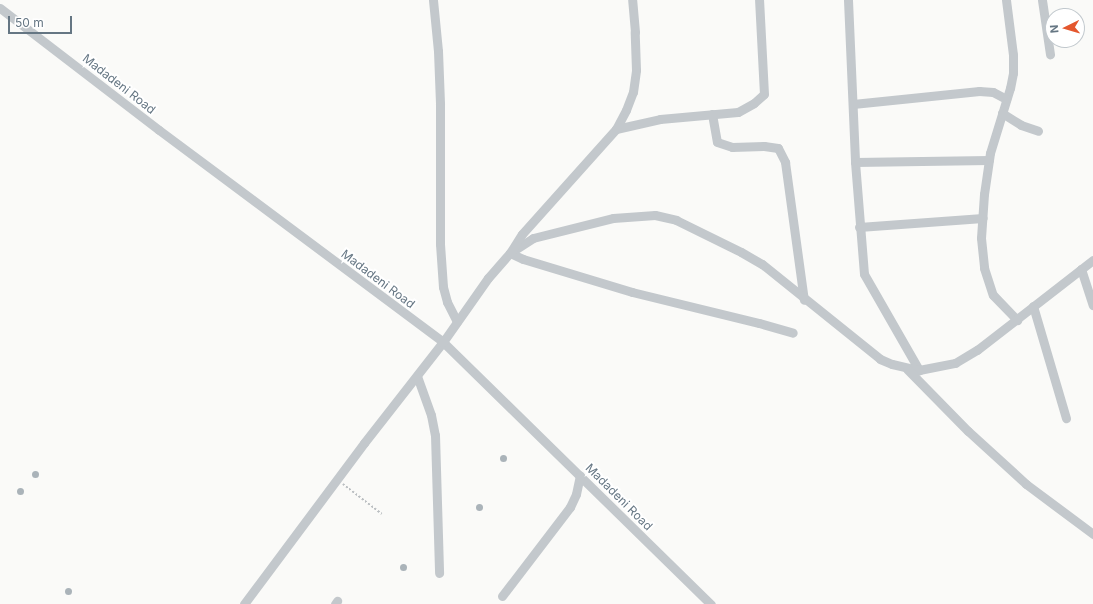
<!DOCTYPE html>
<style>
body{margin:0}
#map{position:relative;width:1093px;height:604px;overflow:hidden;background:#fafaf8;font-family:Inter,sans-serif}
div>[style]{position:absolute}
.building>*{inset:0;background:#aab3b9}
.round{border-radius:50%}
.path>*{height:1.5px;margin-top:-0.75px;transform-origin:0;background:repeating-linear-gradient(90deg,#bbbfc2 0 2px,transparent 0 4px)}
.minor>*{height:9px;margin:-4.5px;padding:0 4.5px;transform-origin:4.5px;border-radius:4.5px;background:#c3c8cc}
span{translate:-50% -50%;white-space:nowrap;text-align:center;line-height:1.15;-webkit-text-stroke:4px #fff;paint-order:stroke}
.street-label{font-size:12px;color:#657683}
.north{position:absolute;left:1045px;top:8px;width:40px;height:40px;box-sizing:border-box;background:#fff;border:1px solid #c1c8cd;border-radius:50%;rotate:265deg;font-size:11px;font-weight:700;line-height:16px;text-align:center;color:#657683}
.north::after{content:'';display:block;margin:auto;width:14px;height:18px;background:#e4572e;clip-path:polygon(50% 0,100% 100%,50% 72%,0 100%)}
.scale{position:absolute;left:8px;top:16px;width:64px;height:18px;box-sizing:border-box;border:2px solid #657683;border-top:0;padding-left:5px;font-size:12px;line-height:14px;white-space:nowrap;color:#657683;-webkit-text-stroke:3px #fff;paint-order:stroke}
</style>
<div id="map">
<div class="building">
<i class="round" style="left:499.5px;top:454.5px;width:7px;height:7px"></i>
<i class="round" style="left:31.5px;top:470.5px;width:7px;height:7px"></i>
<i class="round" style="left:16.5px;top:487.5px;width:7px;height:7px"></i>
<i class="round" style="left:475.5px;top:503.5px;width:7px;height:7px"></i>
<i class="round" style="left:399.5px;top:563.5px;width:7px;height:7px"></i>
<i class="round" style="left:64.5px;top:587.5px;width:7px;height:7px"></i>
</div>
<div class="path">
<i style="left:343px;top:484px;width:49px;rotate:37.6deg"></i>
</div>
<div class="minor">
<i style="left:433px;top:0;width:51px;rotate:84.4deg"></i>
<i style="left:438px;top:51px;width:53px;rotate:87.8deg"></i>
<i style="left:440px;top:104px;width:140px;rotate:90deg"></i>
<i style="left:440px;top:244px;width:43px;rotate:86deg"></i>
<i style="left:443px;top:287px;width:16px;rotate:75deg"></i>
<i style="left:447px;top:302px;width:22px;rotate:63deg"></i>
<i style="left:848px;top:0;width:162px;rotate:87.5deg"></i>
<i style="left:855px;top:162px;width:112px;rotate:85.4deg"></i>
<i style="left:864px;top:274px;width:111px;rotate:60.2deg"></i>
<i style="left:1006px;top:0;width:55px;rotate:82.7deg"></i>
<i style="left:1013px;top:55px;width:18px;rotate:90deg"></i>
<i style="left:1013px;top:73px;width:15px;rotate:101deg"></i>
<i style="left:1010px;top:88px;width:68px;rotate:107.1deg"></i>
<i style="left:990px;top:153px;width:41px;rotate:98.3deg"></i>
<i style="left:984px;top:194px;width:44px;rotate:93.9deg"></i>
<i style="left:981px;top:238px;width:30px;rotate:84deg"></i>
<i style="left:984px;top:268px;width:28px;rotate:72deg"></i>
<i style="left:993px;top:295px;width:35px;rotate:46deg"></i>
<i style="left:1042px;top:0;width:55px;rotate:81.6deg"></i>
<i style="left:0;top:8px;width:200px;rotate:37.5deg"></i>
<i style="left:159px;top:130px;width:354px;rotate:36.7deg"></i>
<i style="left:443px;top:342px;width:375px;rotate:44.4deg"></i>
<i style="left:853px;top:104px;width:127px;rotate:-5.9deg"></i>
<i style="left:979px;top:91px;width:14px;rotate:4deg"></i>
<i style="left:993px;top:92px;width:15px;rotate:28deg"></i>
<i style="left:1002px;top:113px;width:22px;rotate:32deg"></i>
<i style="left:1021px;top:125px;width:18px;rotate:19deg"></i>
<i style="left:712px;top:114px;width:28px;rotate:80deg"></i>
<i style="left:717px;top:142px;width:16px;rotate:18deg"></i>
<i style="left:732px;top:147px;width:32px;rotate:-2deg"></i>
<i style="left:764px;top:146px;width:14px;rotate:8deg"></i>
<i style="left:778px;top:148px;width:16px;rotate:63deg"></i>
<i style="left:785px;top:162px;width:139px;rotate:82.2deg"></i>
<i style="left:616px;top:129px;width:45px;rotate:-12.8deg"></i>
<i style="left:660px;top:119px;width:78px;rotate:-5.1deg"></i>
<i style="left:738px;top:112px;width:18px;rotate:-29deg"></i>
<i style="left:754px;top:103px;width:13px;rotate:-42deg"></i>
<i style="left:764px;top:94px;width:94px;rotate:-93deg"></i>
<i style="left:855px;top:162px;width:134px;rotate:-0.9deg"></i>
<i style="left:859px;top:227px;width:124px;rotate:-4.2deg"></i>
<i style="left:513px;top:251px;width:24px;rotate:-33deg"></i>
<i style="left:533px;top:238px;width:82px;rotate:-14deg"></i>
<i style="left:613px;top:218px;width:42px;rotate:-4.1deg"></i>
<i style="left:655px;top:215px;width:22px;rotate:13deg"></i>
<i style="left:676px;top:220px;width:72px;rotate:26.2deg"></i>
<i style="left:741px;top:252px;width:24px;rotate:30deg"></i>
<i style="left:762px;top:264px;width:151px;rotate:38.8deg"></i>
<i style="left:880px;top:359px;width:13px;rotate:23deg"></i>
<i style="left:892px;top:364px;width:28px;rotate:13deg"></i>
<i style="left:919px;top:370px;width:37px;rotate:-11deg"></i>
<i style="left:955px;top:363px;width:26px;rotate:-31deg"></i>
<i style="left:977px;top:350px;width:147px;rotate:-37.8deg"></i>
<i style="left:510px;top:253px;width:14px;rotate:25deg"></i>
<i style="left:523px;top:259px;width:114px;rotate:16.8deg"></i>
<i style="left:632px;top:292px;width:131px;rotate:13.7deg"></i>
<i style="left:759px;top:323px;width:35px;rotate:16deg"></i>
<i style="left:1081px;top:269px;width:38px;rotate:72deg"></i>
<i style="left:1033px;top:306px;width:117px;rotate:73.6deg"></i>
<i style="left:907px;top:369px;width:87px;rotate:45.5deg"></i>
<i style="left:968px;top:431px;width:79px;rotate:42.4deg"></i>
<i style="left:1026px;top:484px;width:84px;rotate:36.7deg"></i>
<i style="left:417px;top:376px;width:41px;rotate:70.3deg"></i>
<i style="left:431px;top:415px;width:20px;rotate:79deg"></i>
<i style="left:435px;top:435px;width:138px;rotate:88.3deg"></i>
<i style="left:502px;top:596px;width:112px;rotate:-52.6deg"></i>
<i style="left:570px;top:507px;width:14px;rotate:-65deg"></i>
<i style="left:576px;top:494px;width:19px;rotate:-78deg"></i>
<i style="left:244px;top:604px;width:201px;rotate:-53.3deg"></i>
<i style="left:364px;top:443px;width:128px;rotate:-52deg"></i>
<i style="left:443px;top:342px;width:78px;rotate:-54.9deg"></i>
<i style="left:488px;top:278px;width:33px;rotate:-49deg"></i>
<i style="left:510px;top:253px;width:22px;rotate:-58deg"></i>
<i style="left:522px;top:234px;width:141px;rotate:-48.2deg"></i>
<i style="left:616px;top:129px;width:21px;rotate:-62deg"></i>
<i style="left:626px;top:110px;width:19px;rotate:-69deg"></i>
<i style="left:633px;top:92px;width:22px;rotate:-82deg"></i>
<i style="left:636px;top:70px;width:38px;rotate:-92deg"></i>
<i style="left:635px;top:32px;width:32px;rotate:-95deg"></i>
<i style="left:335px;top:604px;width:4px;rotate:-56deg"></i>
</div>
<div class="street-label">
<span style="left:119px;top:84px;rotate:38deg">Madadeni Road</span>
<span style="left:378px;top:279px;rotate:37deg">Madadeni Road</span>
<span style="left:619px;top:497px;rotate:45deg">Madadeni Road</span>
</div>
<div class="north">N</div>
<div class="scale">50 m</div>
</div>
